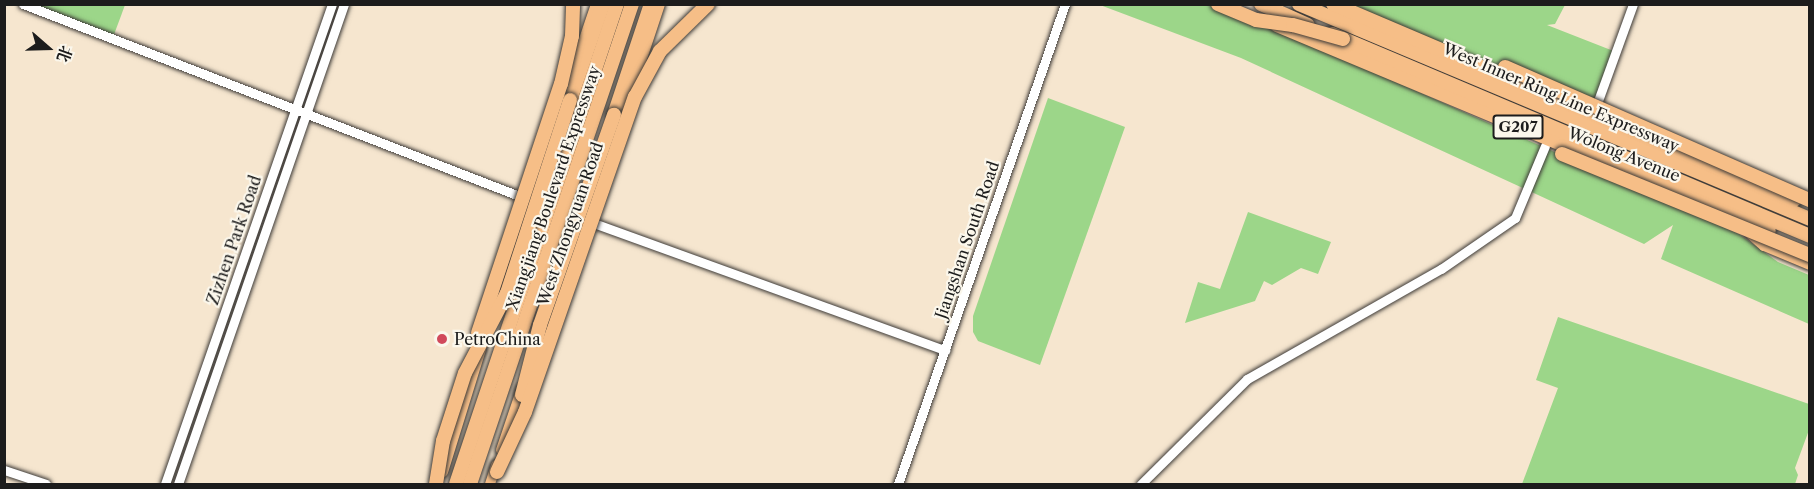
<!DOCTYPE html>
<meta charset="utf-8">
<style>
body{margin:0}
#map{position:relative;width:1814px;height:489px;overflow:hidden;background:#f6e6cf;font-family:"Libre Caslon Text","Noto Serif SC",serif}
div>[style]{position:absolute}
.green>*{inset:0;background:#9cd689}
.roads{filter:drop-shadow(0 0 2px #3d3a37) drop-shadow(0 0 2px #3d3a37)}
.minor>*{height:9px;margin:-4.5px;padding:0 4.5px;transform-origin:4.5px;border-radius:4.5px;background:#fff}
.major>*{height:10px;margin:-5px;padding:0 5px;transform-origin:5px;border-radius:5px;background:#f6be87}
.highway>*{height:14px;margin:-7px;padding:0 7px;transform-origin:7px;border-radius:7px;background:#f6be87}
.bridges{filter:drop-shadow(0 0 2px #3d3a37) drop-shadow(0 0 2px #3d3a37)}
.highway-bridge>*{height:14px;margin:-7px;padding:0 7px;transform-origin:7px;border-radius:7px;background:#f6be87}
.dots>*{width:16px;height:16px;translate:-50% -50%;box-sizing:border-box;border:3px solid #fbf7ec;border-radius:50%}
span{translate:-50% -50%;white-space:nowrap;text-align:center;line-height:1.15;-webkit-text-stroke:4.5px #fbf7ec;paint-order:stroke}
.shield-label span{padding:2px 4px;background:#fbf7ec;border:2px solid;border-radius:4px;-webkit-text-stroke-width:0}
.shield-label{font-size:15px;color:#1c1c1c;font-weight:700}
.street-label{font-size:16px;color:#1c1c1c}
.poi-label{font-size:16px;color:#1c1c1c}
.left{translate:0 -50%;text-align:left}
.frame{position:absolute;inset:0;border:6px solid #1c1c1c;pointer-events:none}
.north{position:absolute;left:18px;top:18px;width:60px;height:60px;-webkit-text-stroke:4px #fbf7ec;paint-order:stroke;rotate:110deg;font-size:16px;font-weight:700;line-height:24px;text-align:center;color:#1c1c1c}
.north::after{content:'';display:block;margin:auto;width:21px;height:27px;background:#1c1c1c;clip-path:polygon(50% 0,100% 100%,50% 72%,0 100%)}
</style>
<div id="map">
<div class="green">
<i style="clip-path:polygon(23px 5px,125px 5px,112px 40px)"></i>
<i style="clip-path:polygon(1100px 5px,1221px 5px,1693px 213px,1739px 234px,1778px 262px,1809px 275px,1809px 324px,1661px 259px,1673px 225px,1644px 244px,1241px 58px)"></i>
<i style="clip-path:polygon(1333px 5px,1565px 5px,1555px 24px,1547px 25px,1616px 52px,1593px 114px)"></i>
<i style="clip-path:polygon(1048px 98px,1125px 127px,1040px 365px,978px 341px,973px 332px,973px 316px)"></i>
<i style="clip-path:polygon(1248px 212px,1331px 242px,1318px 274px,1301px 268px,1272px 285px,1264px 281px,1255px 301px,1185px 323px,1198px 282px,1220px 289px)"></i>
<i style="clip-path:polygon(1558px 317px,1809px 404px,1809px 430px,1795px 468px,1798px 475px,1795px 484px,1522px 484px,1558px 388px,1536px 380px)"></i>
</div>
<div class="roads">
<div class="minor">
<i style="left:23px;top:4px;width:540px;rotate:21.15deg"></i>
<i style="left:1595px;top:109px;width:112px;rotate:-70.1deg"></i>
<i style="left:588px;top:221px;width:380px;rotate:19.9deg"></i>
<i style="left:4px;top:470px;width:44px;rotate:18.4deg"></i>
<i style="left:165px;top:484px;width:508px;rotate:-70.82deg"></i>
<i style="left:178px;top:484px;width:508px;rotate:-70.92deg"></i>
<i style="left:898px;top:484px;width:508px;rotate:-70.82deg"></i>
<i style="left:1141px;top:484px;width:149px;rotate:-44.7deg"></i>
<i style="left:1247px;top:379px;width:223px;rotate:-29.6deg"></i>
<i style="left:1441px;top:269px;width:90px;rotate:-34.6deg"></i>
<i style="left:1515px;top:218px;width:78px;rotate:-67.4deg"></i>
</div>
<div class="major">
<i style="left:629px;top:98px;width:99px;rotate:-71.7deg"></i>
<i style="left:556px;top:121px;width:124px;rotate:-71.1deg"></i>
<i style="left:1749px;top:233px;width:20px;rotate:41deg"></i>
<i style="left:1764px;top:246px;width:50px;rotate:22.4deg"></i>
<i style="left:501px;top:450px;width:65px;rotate:-71.3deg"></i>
<i style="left:443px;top:472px;width:129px;rotate:-72.8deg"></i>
<i style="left:490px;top:484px;width:20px;rotate:-72deg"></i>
</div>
<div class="highway">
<i style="left:1261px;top:4px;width:51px;rotate:24.1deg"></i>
<i style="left:1299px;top:4px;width:554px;rotate:22.82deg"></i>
<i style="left:1333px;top:4px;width:501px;rotate:23.03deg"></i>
<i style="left:1277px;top:25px;width:533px;rotate:22.72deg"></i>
<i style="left:1332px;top:34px;width:519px;rotate:22.91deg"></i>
<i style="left:570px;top:100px;width:102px;rotate:-71deg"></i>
<i style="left:614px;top:115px;width:117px;rotate:-71.6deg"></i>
<i style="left:456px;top:484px;width:506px;rotate:-71.46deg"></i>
<i style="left:470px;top:484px;width:507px;rotate:-71.35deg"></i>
</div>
</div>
<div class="bridges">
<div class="highway-bridge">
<i style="left:1218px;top:4px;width:41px;rotate:22.8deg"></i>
<i style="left:1256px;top:20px;width:37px;rotate:8deg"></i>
<i style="left:1293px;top:25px;width:52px;rotate:15.6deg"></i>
<i style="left:1505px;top:67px;width:333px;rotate:23.6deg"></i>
<i style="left:1562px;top:154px;width:268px;rotate:22.2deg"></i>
<i style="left:478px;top:333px;width:262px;rotate:-71.6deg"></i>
<i style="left:561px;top:84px;width:49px;rotate:-77.1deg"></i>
<i style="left:572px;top:36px;width:32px;rotate:-88deg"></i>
<i style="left:522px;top:395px;width:72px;rotate:-75.6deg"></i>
<i style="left:540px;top:325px;width:223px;rotate:-70.6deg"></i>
<i style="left:497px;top:472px;width:66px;rotate:-65deg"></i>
<i style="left:525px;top:412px;width:334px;rotate:-70.8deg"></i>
<i style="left:635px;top:97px;width:52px;rotate:-61.5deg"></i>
<i style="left:660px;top:51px;width:67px;rotate:-44.4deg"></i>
<i style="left:436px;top:484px;width:44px;rotate:-80.8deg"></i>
<i style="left:443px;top:441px;width:71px;rotate:-72.1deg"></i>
<i style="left:465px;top:373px;width:90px;rotate:-62.3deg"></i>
<i style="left:507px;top:293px;width:203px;rotate:-71.9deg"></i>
</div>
</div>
<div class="dots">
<i style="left:442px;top:339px;background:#d1495b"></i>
</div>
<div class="shield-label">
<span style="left:1518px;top:127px">G207</span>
</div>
<div class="street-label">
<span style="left:1561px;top:97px;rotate:23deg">West Inner Ring Line Expressway</span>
<span style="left:1624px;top:154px;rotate:22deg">Wolong Avenue</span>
<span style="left:553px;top:188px;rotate:-71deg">Xiangjiang Boulevard Expressway</span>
<span style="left:570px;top:224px;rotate:-71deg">West Zhongyuan Road</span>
<span style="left:234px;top:240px;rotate:-71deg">Zizhen Park Road</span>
<span style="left:967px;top:240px;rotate:-71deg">Jiangshan South Road</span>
</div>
<div class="poi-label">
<span class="left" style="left:454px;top:339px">PetroChina</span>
</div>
<div class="frame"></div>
<div class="north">北</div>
</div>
